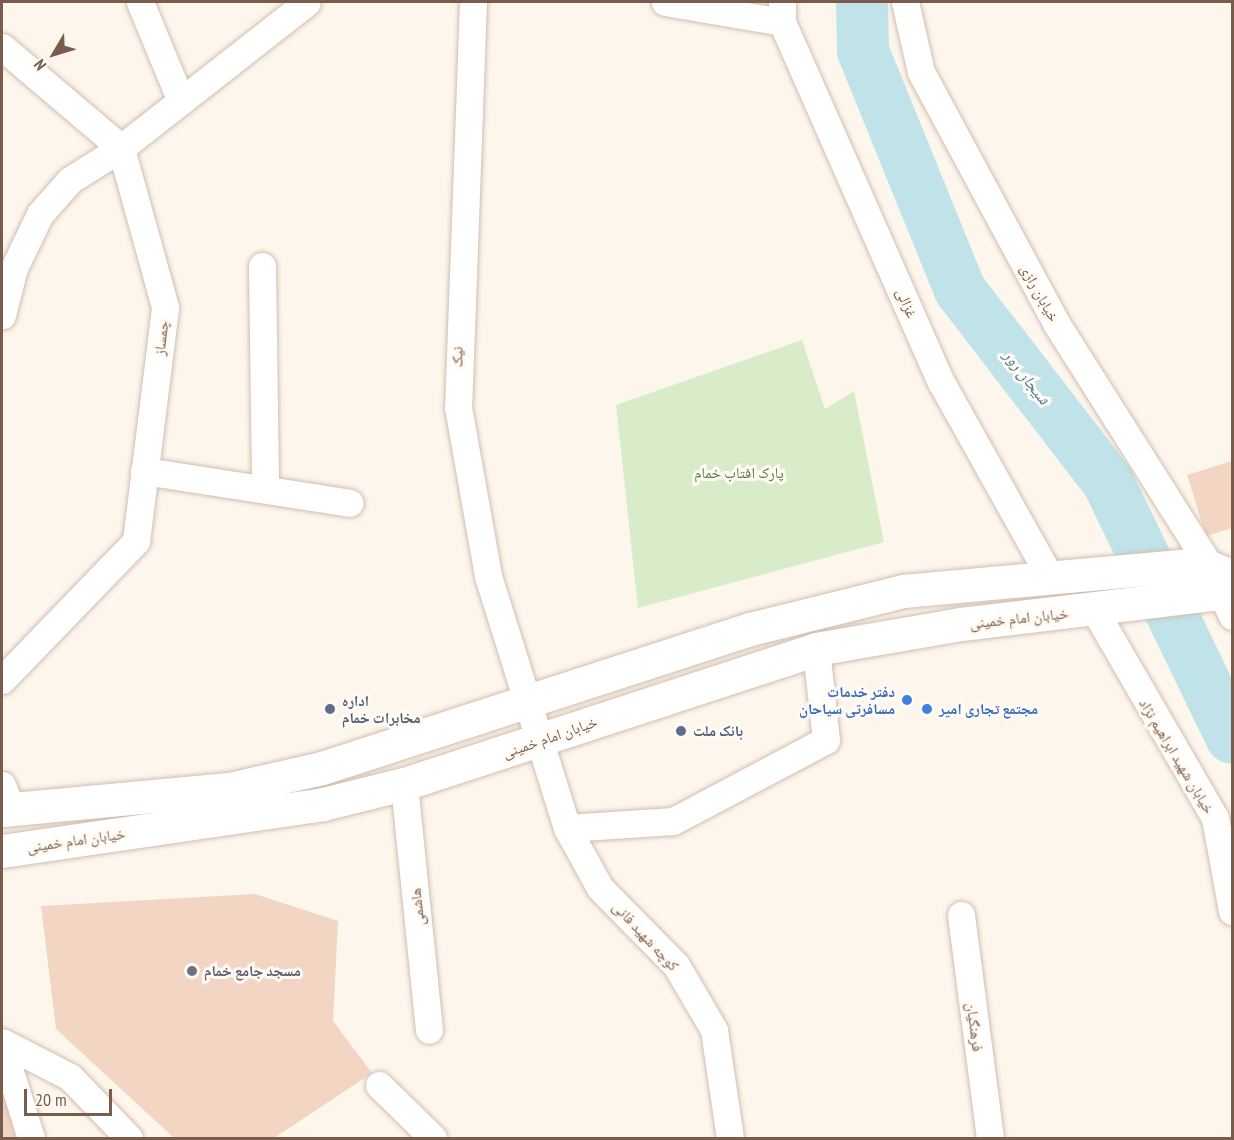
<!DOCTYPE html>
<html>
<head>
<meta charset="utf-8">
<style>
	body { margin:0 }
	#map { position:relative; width:1234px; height:1140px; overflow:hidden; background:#fdf6ec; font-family:"PT Sans Narrow","Noto Naskh Arabic",sans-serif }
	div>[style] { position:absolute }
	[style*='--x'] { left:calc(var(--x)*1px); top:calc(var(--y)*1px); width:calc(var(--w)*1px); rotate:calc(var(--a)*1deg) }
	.green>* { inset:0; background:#d8ecc9 }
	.river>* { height:52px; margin:-26px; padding:0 26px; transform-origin:26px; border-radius:26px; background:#bfe3e8 }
	.building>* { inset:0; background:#f3d5c3 }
	.roads { filter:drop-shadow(0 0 2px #d1beb0) drop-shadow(0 0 2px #d1beb0) }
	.minor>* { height:27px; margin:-13.5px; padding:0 13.5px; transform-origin:13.5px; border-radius:13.5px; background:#fff }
	.secondary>* { height:33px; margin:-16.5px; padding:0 16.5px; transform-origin:16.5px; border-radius:16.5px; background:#fff }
	.dots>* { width:16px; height:16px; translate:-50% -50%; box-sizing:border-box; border:3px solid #fffaf3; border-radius:50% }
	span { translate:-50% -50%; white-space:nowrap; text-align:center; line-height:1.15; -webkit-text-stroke:6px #fffaf3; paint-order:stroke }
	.street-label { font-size:15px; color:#7a5c4d }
	.park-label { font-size:15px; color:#537a41 }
	.shop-label { font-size:15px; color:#366cbe; font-weight:700 }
	.right { translate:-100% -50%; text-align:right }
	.left { translate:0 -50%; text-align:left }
	.service-label { font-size:15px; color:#4e5e75; font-weight:700 }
	.worship-label { font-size:15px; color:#5b616d; font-weight:700 }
	.water-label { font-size:16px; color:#437c86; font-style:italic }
	.frame { position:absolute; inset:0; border:3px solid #7a5c4d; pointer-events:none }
	.north { position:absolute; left:24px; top:24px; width:60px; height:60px; -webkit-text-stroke:4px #fffaf3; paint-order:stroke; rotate:232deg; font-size:16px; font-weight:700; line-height:24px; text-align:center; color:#7a5c4d }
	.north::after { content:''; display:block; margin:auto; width:21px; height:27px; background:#7a5c4d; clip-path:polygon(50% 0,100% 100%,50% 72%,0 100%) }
	.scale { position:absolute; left:24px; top:1089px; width:88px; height:27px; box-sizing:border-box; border:3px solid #7a5c4d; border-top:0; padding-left:8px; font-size:18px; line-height:21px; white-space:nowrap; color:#7a5c4d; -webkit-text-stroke:4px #fffaf3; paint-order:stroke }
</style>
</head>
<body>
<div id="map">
	<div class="green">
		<div style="clip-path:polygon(802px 340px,825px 409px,854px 391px,884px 542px,638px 608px,616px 405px)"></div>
	</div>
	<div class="river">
		<div style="--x:862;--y:2;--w:49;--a:88.8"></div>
		<div style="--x:863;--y:51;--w:258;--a:67.9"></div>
		<div style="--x:960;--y:290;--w:242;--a:52.4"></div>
		<div style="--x:1108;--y:482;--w:284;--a:64.2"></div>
	</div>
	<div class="building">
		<div style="clip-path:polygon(1232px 461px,1232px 528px,1206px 536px,1187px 475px)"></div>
		<div style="clip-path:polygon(255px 894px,338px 921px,333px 1021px,372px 1073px,274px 1138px,174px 1138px,56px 1029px,41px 906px)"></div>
		<div style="clip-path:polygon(2px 1088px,16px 1138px,2px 1138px)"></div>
	</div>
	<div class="roads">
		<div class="minor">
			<div style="--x:140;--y:2;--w:107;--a:67.5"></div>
			<div style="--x:473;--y:2;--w:405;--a:92.1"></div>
			<div style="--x:458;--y:407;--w:172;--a:79.9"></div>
			<div style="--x:488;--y:576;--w:264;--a:72.6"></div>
			<div style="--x:567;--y:828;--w:68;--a:61.2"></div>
			<div style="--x:600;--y:888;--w:108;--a:45.4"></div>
			<div style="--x:676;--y:965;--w:75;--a:59.7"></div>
			<div style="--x:714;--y:1030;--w:109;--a:81.6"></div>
			<div style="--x:665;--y:2;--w:119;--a:9.7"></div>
			<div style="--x:782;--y:2;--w:20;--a:90"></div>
			<div style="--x:782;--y:22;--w:394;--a:66.2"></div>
			<div style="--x:941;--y:382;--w:221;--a:60.8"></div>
			<div style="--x:905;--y:2;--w:72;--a:77.1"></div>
			<div style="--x:921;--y:72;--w:285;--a:61.7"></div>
			<div style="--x:1056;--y:323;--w:289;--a:57.7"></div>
			<div style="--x:2;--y:47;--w:156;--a:40.3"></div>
			<div style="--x:121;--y:148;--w:60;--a:147.9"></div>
			<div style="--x:70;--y:180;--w:45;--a:131.4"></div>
			<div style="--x:40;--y:214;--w:60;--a:115.7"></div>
			<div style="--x:14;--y:268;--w:49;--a:104.3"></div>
			<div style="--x:262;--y:266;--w:223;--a:89.2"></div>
			<div style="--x:144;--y:471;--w:208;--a:8.8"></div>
			<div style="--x:1219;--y:588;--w:31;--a:65"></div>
			<div style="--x:1095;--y:611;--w:239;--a:59.9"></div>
			<div style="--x:1215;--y:818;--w:95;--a:79.6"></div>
			<div style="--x:2;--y:680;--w:193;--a:-46"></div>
			<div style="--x:136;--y:541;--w:236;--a:-82.9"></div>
			<div style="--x:165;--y:307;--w:165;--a:-105.5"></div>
			<div style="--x:121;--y:148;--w:236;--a:-38.1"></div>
			<div style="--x:404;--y:784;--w:247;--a:84.2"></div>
			<div style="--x:2;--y:785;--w:26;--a:69"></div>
			<div style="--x:567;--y:828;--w:106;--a:-3.8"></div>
			<div style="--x:673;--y:821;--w:173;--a:-27.9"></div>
			<div style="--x:826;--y:740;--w:92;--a:-96.3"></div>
			<div style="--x:961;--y:915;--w:225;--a:82.6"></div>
			<div style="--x:2;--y:1042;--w:76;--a:27.2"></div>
			<div style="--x:70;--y:1077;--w:85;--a:46"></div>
			<div style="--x:2;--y:1046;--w:96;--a:72.5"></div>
			<div style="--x:379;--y:1085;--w:76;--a:44.5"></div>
		</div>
		<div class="secondary">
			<div style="--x:2;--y:810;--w:228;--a:-5.3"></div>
			<div style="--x:229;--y:789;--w:95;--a:-12.7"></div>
			<div style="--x:322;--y:768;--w:450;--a:-18"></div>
			<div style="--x:750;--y:629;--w:158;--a:-13.9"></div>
			<div style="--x:903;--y:591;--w:300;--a:-5.2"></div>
			<div style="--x:1202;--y:564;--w:32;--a:22"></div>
			<div style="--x:2;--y:851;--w:324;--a:-8.3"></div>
			<div style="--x:323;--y:804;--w:83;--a:-13.9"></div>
			<div style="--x:404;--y:784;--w:434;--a:-18.1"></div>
			<div style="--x:816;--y:649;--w:147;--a:-9.8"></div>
			<div style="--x:961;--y:624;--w:254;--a:-6.8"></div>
			<div style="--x:1213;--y:594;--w:26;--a:-43"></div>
		</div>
	</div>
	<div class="dots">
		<div style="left:907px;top:700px;background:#3f7fe0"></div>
		<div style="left:330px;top:709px;background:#5c6f8a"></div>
		<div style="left:927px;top:709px;background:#3f7fe0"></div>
		<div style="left:681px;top:731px;background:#5c6f8a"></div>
		<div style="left:192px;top:971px;background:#6b7280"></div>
	</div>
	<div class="street-label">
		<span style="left:1040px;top:293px;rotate:61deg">خیابان رازی</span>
		<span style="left:907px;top:303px;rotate:67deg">غزالی</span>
		<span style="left:161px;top:338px;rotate:-83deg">چمساز</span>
		<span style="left:457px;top:357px;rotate:-90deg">نیک</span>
		<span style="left:1019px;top:618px;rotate:-6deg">خیابان امام خمینی</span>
		<span style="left:550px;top:737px;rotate:-19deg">خیابان امام خمینی</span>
		<span style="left:1177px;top:756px;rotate:59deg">خیابان شهید ابراهیم نژاد</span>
		<span style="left:76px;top:840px;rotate:-8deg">خیابان امام خمینی</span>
		<span style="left:417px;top:907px;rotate:-96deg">هاشمی</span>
		<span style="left:646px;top:936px;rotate:47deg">کوچه شهید فانی</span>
		<span style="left:975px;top:1027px;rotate:83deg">فرهنگیان</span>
	</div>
	<div class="park-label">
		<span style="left:739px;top:473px">پارک افتاب خمام</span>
	</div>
	<div class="shop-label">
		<span class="right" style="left:895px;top:700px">دفتر خدمات<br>مسافرتی سیاحان</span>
		<span class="left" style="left:939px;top:709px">مجتمع تجاری امیر</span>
	</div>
	<div class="service-label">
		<span class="left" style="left:342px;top:709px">اداره<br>مخابرات خمام</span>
		<span class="left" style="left:693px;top:731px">بانک ملت</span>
	</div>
	<div class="worship-label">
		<span class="left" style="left:204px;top:971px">مسجد جامع خمام</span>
	</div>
	<div class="water-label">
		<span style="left:1027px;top:377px;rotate:52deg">شیجان رور</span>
	</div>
	<div class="frame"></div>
	<div class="north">N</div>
	<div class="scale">20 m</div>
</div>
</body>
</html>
